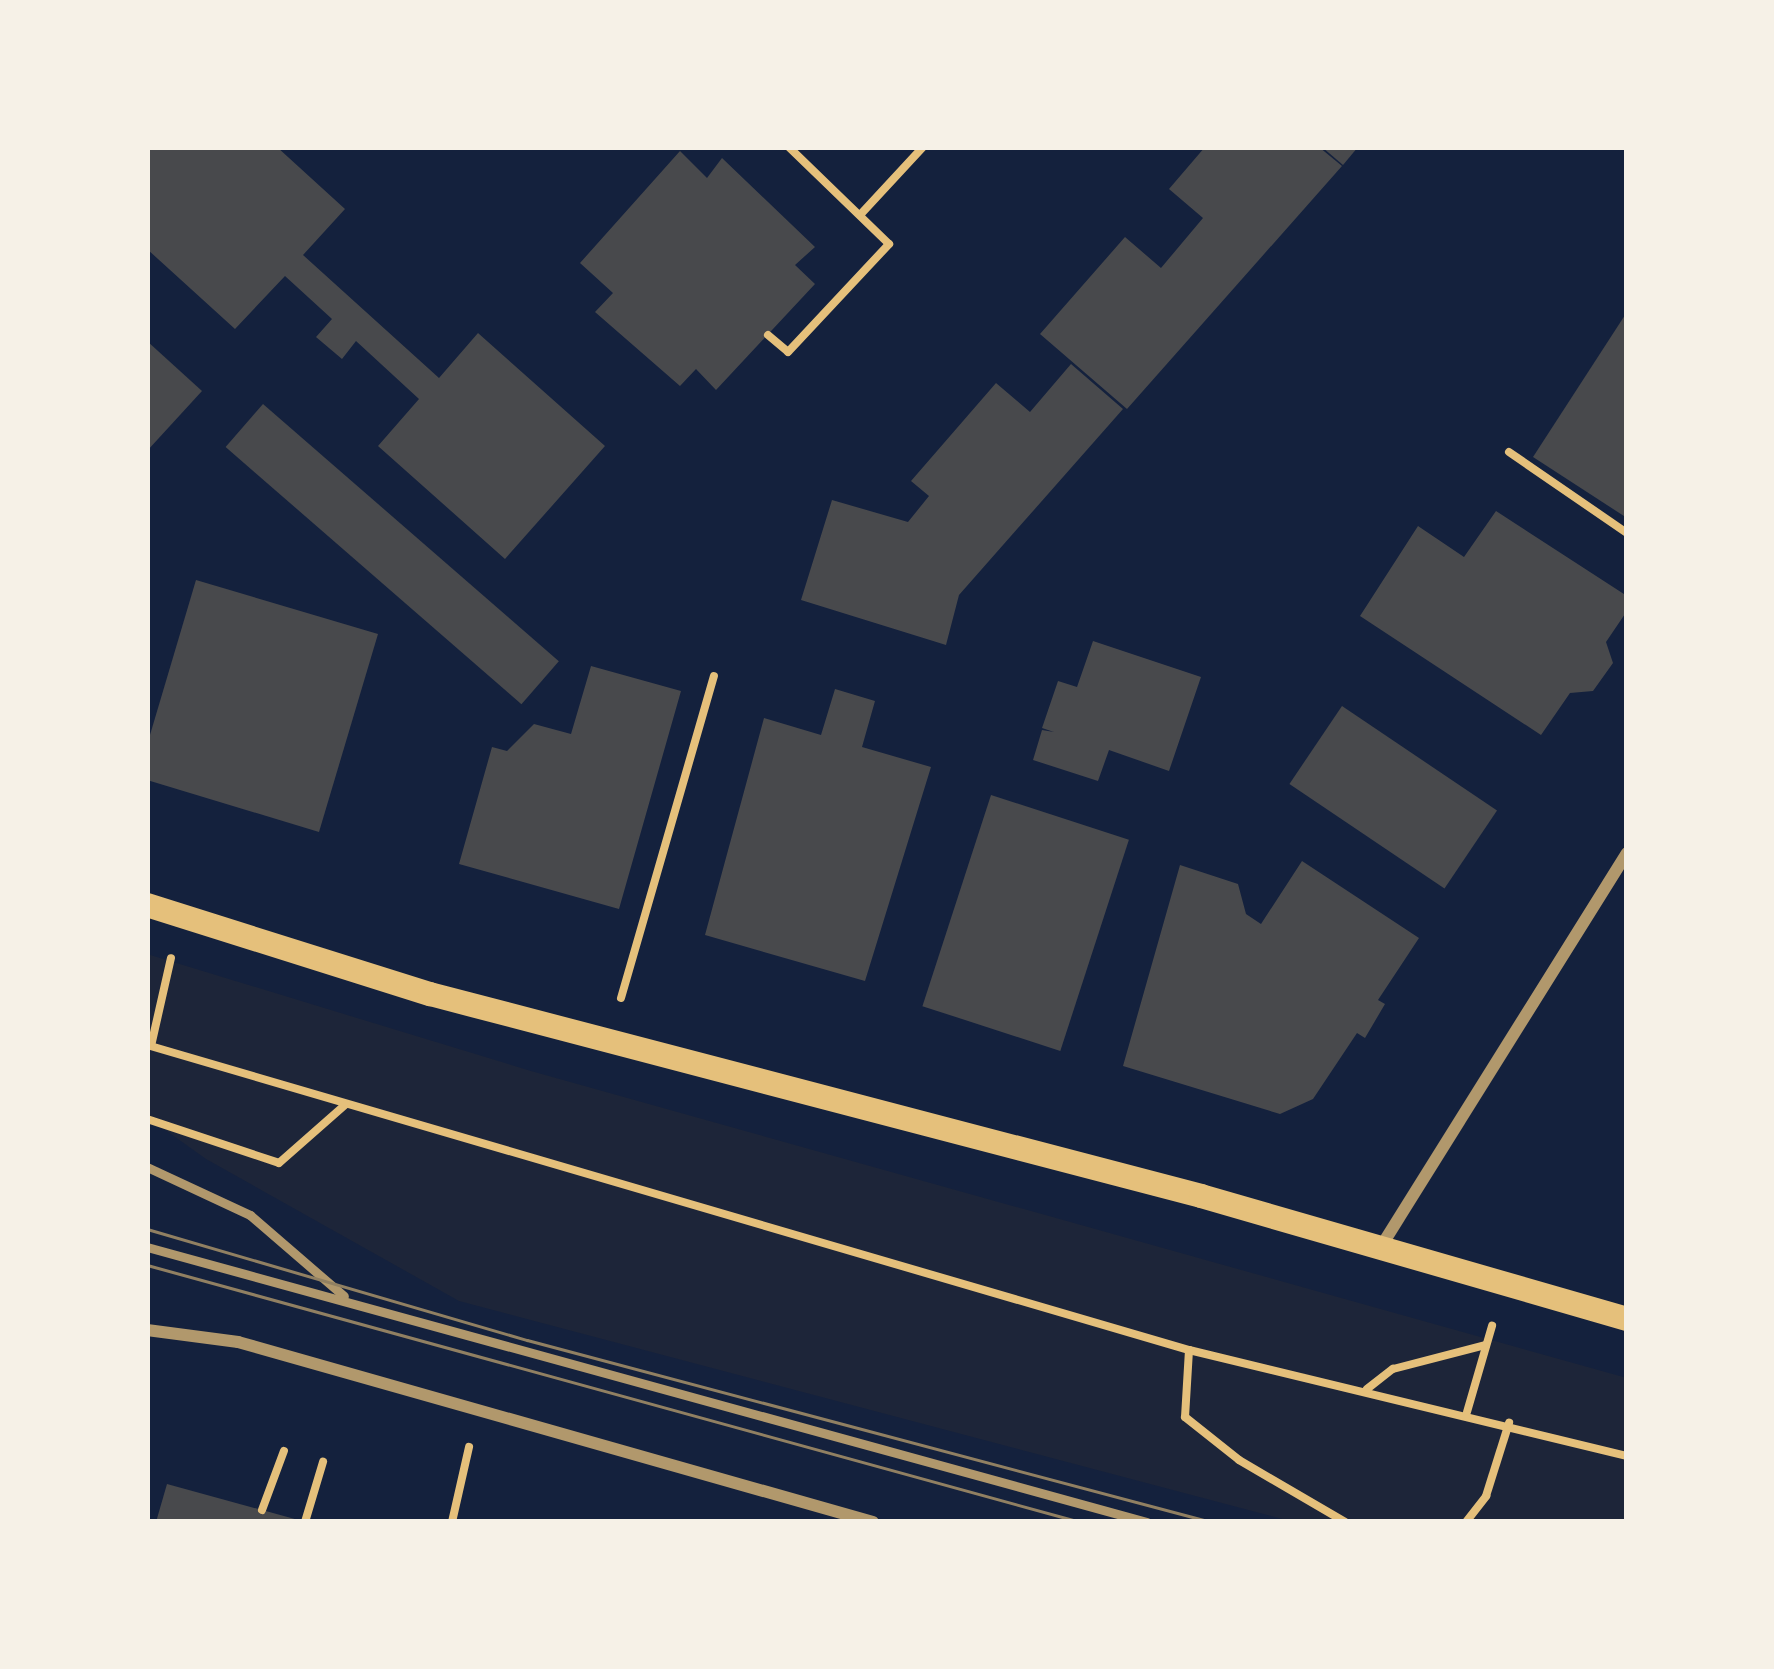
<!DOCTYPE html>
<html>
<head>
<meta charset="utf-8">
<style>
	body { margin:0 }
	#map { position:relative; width:1774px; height:1669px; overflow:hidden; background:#14213d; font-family:"Golos Text",sans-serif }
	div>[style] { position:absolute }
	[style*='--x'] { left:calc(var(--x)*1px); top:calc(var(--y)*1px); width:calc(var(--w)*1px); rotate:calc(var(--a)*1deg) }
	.green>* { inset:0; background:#1d2539 }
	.building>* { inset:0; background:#48494c; transform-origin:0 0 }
	.path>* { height:8px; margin:-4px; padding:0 4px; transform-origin:4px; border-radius:4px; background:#e5c07b }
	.service>* { height:9px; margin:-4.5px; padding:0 4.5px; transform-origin:4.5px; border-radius:4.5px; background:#b1986c }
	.minor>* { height:12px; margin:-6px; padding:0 6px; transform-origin:6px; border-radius:6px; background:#b1986c }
	.secondary>* { height:24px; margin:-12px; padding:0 12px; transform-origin:12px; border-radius:12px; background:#e5c07b }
	.tram>* { height:3px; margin:-1.5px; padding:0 1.5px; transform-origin:1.5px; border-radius:1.5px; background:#918062 }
	span { translate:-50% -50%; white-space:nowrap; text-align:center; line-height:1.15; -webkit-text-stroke:12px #f6f1e7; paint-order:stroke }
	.frame { position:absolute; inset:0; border:150px solid #f6f1e7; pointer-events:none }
</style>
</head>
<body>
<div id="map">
	<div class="green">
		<div style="clip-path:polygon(147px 954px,531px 1071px,1627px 1378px,1627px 1522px,1294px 1522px,459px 1301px,206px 1159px,147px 1117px)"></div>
	</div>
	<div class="building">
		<div style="clip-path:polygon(147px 147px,277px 147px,345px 209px,303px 255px,439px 378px,478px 333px,605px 446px,505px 559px,378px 446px,419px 399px,356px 341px,342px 359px,316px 337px,332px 319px,285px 276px,235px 329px,147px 249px)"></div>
		<div style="clip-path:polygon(1205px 147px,1319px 147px,1342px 166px,1127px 409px,1040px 334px,1125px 237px,1161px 268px,1203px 218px,1169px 189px)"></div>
		<div style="clip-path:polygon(1322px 147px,1358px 147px,1343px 165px)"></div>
		<div style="clip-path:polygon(680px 151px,707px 178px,722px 158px,815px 247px,795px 265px,815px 284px,716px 390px,696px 369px,680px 386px,595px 312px,613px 293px,580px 263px)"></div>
		<div style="clip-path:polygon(1627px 312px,1627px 518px,1533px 457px)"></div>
		<div style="clip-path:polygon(147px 341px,202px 391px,147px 451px)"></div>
		<div style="clip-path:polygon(1071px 364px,1123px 409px,959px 595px,946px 645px,801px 600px,832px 500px,908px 522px,929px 496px,911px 481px,996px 383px,1030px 412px)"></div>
		<div style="left:263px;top:404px;width:392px;height:57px;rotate:41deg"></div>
		<div style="clip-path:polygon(1496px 511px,1627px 596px,1627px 611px,1606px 642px,1613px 663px,1593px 691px,1570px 693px,1541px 735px,1360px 616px,1418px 526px,1464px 557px)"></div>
		<div style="clip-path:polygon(196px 580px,378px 634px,319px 832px,147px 780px,147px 745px)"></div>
		<div style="clip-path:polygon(1093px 641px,1201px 677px,1169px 771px,1109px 750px,1098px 781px,1033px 760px,1042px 730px,1054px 732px,1042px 728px,1058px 681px,1077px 687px)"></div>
		<div style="clip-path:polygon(591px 666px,681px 691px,619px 909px,459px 864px,492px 747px,507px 751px,534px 724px,571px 734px)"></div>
		<div style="clip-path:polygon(835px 689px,875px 701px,862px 747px,931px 767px,865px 981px,705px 935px,764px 718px,821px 735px)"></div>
		<div style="left:1342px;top:706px;width:187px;height:94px;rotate:34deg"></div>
		<div style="left:991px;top:795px;width:145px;height:222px;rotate:18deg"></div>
		<div style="clip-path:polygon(1302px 861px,1419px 938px,1378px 1000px,1385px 1004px,1365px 1038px,1357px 1033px,1313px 1099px,1280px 1114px,1123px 1066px,1180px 865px,1238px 884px,1246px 914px,1261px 924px)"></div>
		<div style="clip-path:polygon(167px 1484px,302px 1521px,302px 1522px,156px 1522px)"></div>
	</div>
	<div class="path">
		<div style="--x:860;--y:215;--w:93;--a:-47.2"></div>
		<div style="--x:768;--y:335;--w:26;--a:40"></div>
		<div style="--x:788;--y:352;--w:148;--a:-46.9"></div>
		<div style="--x:889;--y:244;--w:139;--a:-135.9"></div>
		<div style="--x:1509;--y:452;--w:143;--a:34.5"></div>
		<div style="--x:621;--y:998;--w:335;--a:-73.9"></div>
		<div style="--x:147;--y:1045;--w:1086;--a:16.32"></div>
		<div style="--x:1189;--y:1350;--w:451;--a:13.6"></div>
		<div style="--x:151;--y:1046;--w:90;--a:-77.2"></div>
		<div style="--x:147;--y:1119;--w:139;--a:18.4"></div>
		<div style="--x:279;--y:1163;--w:89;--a:-41.4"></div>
		<div style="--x:1189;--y:1350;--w:67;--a:93.4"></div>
		<div style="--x:1185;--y:1417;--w:69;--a:38.5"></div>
		<div style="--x:1239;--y:1460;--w:123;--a:30.3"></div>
		<div style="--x:1367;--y:1389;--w:33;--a:-38"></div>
		<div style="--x:1393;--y:1369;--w:96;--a:-14.5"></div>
		<div style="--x:1467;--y:1412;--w:90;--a:-73.8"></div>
		<div style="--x:262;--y:1510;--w:63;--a:-69.6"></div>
		<div style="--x:305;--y:1522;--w:63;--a:-73.3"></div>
		<div style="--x:452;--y:1522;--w:77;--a:-77.2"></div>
		<div style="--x:1466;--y:1522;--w:33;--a:-52"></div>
		<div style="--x:1486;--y:1496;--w:77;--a:-72.5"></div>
	</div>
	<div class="service">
		<div style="--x:147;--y:1167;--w:114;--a:25"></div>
		<div style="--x:250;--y:1215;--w:124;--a:40.8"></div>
		<div style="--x:147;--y:1247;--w:1037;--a:15.38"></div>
	</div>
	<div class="minor">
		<div style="--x:1382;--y:1245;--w:462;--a:-58"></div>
		<div style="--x:147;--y:1330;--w:92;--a:7.5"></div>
		<div style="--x:238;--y:1342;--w:660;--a:15.83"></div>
	</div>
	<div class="secondary">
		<div style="--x:147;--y:905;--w:297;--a:17.5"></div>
		<div style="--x:430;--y:994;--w:797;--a:14.68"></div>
		<div style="--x:1201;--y:1196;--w:443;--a:16.1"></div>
	</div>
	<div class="tram">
		<div style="--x:147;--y:1229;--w:396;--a:16.3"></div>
		<div style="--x:527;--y:1340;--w:708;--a:14.9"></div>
		<div style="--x:147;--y:1265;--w:968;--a:15.4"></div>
	</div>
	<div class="frame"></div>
</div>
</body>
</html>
